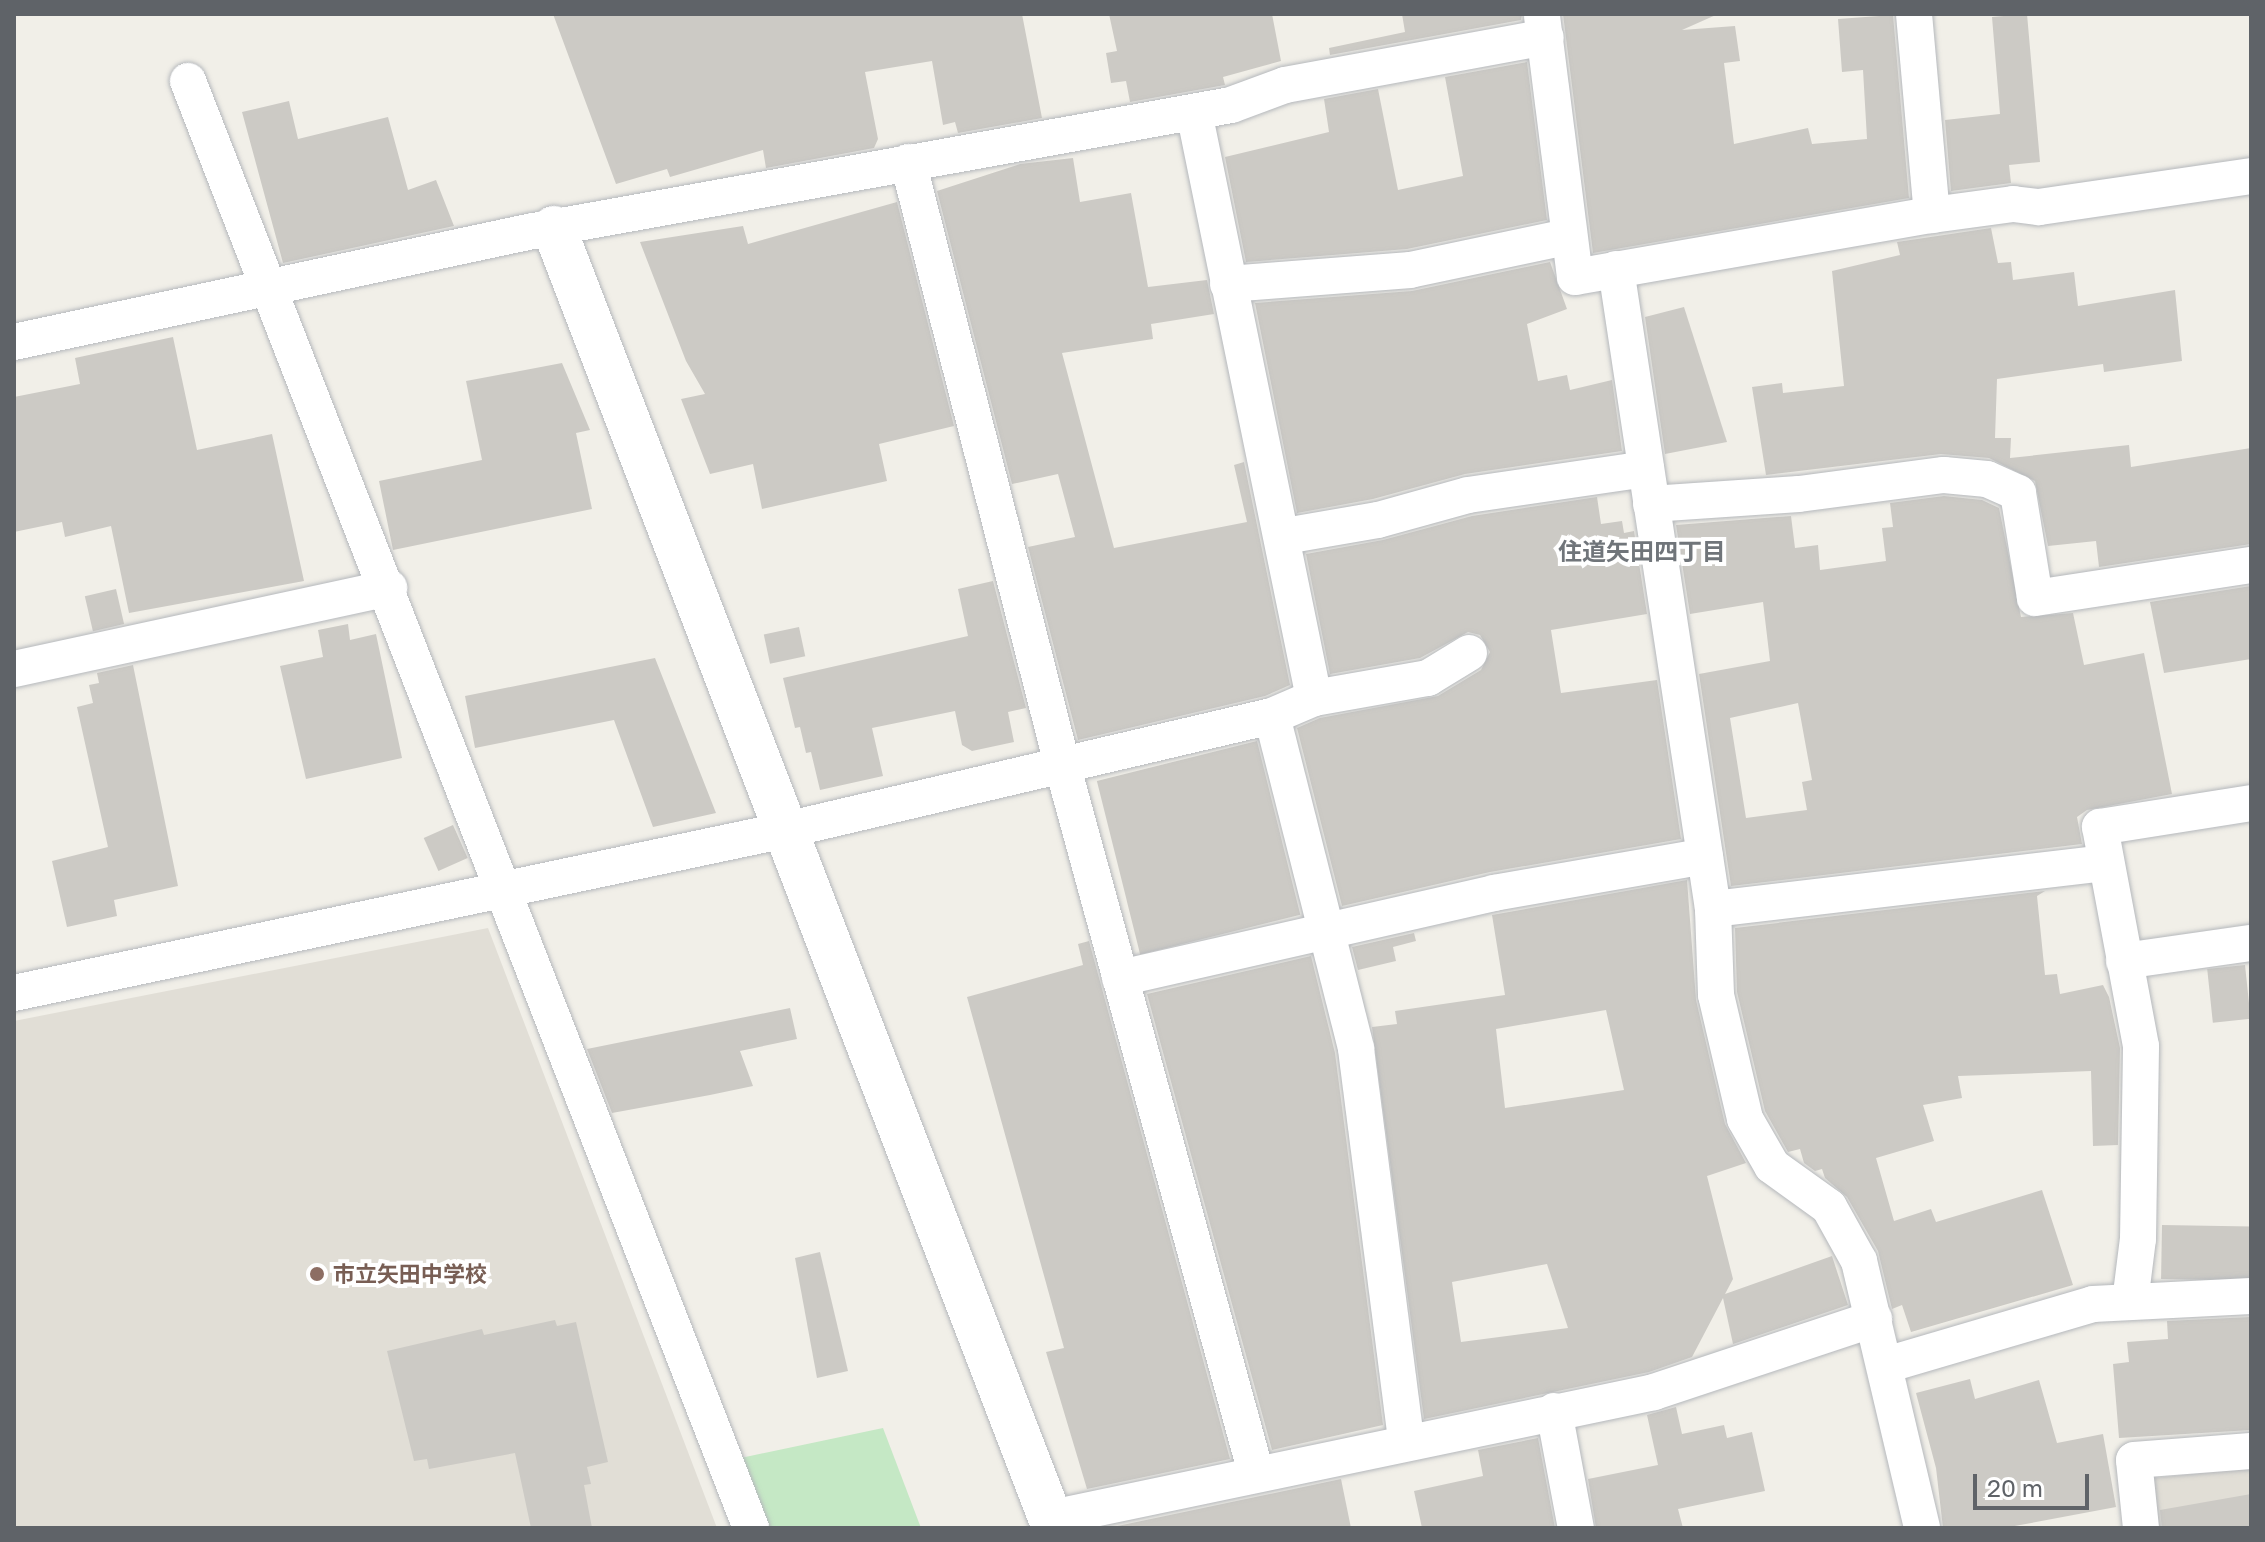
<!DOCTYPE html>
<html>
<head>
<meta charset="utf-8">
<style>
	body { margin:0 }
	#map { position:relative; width:2265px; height:1542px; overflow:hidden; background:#f1efe8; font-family:"Golos Text","Noto Sans JP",sans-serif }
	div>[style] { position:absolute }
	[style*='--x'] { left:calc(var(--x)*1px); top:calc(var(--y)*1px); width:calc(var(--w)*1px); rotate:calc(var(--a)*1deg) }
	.education>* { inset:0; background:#e1ded6 }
	.green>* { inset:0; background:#c5e8c5 }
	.building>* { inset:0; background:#cccac5; transform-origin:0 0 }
	.roads { filter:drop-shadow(0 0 2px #b5b8bc) drop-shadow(0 0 2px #b5b8bc) }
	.minor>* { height:36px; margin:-18px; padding:0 18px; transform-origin:18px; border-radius:18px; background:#fff }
	.tertiary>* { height:44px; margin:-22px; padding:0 22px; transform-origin:22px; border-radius:22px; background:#fff }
	.dots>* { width:22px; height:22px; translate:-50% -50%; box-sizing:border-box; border:4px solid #fff; border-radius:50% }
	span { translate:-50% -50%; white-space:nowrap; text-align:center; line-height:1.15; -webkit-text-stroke:8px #fff; paint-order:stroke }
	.education-label { font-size:22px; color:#785e54; font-weight:700 }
	.left { translate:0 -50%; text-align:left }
	.neighbourhood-label { font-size:24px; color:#70757a; font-weight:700 }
	.frame { position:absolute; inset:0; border:16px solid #5f6368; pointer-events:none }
	.scale { position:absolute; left:1973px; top:1474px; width:116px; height:36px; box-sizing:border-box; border:4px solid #5f6368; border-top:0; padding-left:10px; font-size:24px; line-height:28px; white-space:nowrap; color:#5f6368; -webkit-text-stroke:6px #fff; paint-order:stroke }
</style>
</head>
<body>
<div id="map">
	<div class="education">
		<div style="clip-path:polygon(488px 928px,717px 1528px,14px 1528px,14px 1021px)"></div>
		<div style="clip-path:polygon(2251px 1468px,2251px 1528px,2154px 1528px,2154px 1478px)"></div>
	</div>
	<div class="green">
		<div style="clip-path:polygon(883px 1428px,921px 1528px,763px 1528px,736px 1459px)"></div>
	</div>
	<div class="building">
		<div style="clip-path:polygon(553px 14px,1022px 14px,1042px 118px,958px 133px,955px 122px,943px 125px,932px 61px,865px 72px,878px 139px,874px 148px,766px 168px,763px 150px,670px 177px,667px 169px,616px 184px)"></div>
		<div style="clip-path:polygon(1109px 14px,1272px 14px,1281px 61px,1223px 77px,1225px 85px,1130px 102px,1126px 81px,1111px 83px,1106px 53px,1117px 51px)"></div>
		<div style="clip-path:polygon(1402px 14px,1522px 14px,1521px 20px,1330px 55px,1329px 48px,1405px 32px)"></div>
		<div style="clip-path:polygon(1563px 14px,1718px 14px,1682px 30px,1735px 26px,1740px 61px,1724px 63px,1734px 144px,1808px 128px,1812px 144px,1867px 139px,1863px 70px,1842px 72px,1838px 19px,1893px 15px,1909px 198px,1593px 253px)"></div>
		<div style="clip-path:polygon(2027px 14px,2040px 162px,2009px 165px,2011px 183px,1951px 191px,1945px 120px,2000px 114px,1992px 17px)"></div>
		<div style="clip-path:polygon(1527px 62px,1547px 220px,1407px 249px,1246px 262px,1225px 157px,1329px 132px,1324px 99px,1378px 89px,1398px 190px,1463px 176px,1445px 77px)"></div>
		<div style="clip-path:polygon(289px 101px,298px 139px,388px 117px,408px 190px,436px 180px,454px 226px,283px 263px,242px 112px)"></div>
		<div style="clip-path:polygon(1073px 158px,1080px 202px,1131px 193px,1148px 287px,1207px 280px,1214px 314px,1151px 324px,1153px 339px,1062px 353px,1114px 548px,1247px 522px,1234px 465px,1244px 462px,1290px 685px,1265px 696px,1078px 740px,1028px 547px,1075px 537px,1058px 474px,1012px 484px,937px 191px,1020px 164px)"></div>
		<div style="clip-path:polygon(897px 202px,954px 426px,879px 444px,887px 481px,762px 509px,753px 464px,710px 474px,681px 399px,705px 394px,686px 361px,640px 242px,743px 226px,748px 244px)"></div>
		<div style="clip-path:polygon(1991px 228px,1998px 263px,2011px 262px,2013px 280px,2074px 272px,2078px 306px,2175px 290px,2182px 361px,2104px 372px,2103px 364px,1997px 379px,1995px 438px,2011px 438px,2010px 458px,2129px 445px,2131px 467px,2251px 448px,2251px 544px,2099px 567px,2096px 541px,2048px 546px,2035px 481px,1989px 458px,1941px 454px,1766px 475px,1752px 387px,1782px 383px,1783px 393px,1844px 386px,1832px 271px,1900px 255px,1897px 242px)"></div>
		<div style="clip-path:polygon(1550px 262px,1567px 309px,1527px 324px,1538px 381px,1567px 375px,1570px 390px,1612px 380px,1622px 451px,1465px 474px,1373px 499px,1297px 513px,1255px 303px,1412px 291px)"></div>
		<div style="clip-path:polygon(1684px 307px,1727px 442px,1665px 454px,1645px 317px)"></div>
		<div style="clip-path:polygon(173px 337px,197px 450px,272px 434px,304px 581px,129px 613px,111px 526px,65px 537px,62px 522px,14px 532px,14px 397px,80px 384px,75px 358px)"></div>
		<div style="clip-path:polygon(562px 363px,590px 430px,576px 433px,592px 509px,393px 550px,379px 481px,482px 460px,466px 381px)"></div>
		<div style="clip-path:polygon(evenodd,1944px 496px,1982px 500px,1999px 508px,2021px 617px,2073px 613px,2084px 665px,2144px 653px,2172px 794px,2087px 810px,2077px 817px,2082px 844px,1731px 886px,1699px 674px,1770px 661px,1763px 602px,1690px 614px,1676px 525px,1791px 516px,1795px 548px,1818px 545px,1820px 570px,1886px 561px,1882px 528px,1893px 527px,1890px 503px,1944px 496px,1798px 703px,1812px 780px,1802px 782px,1807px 810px,1746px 818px,1730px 718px,1798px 703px)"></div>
		<div style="clip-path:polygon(1597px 497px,1601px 524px,1622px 521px,1624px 533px,1634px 531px,1647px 614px,1551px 630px,1561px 693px,1657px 680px,1681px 839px,1490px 872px,1342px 906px,1297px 728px,1320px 718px,1438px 696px,1481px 670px,1490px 652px,1480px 635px,1468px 632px,1420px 658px,1330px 674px,1306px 554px,1383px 540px,1472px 516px)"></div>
		<div style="clip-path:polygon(993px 581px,1026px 708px,1008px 712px,1014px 742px,972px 751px,962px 745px,955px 711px,872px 728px,883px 776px,820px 790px,811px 752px,806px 753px,800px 727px,795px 728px,783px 678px,968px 636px,958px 589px)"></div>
		<div style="clip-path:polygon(2251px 586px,2251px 659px,2164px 673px,2150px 602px)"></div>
		<div style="left:116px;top:589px;width:36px;height:32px;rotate:77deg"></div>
		<div style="clip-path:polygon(348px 624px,350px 640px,376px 634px,402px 758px,306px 779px,280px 666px,323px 657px,318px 630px)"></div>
		<div style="left:799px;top:627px;width:30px;height:36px;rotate:78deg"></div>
		<div style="clip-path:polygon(655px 658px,716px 813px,653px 827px,614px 720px,475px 748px,465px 696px)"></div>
		<div style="clip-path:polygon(133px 665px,178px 886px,114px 900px,117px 916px,67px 927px,52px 861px,108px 847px,77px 707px,93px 703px,89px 685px,99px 683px,97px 673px)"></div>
		<div style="left:1257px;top:741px;width:179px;height:165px;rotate:76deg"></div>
		<div style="left:453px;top:825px;width:36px;height:32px;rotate:66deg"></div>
		<div style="clip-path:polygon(evenodd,1687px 880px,1696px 1000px,1725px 1124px,1746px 1163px,1707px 1176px,1733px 1279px,1725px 1294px,1832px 1256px,1848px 1305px,1733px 1344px,1723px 1298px,1692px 1357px,1649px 1372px,1424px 1419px,1372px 1027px,1397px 1024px,1395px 1011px,1505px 995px,1492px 915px,1687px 880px,1606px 1010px,1624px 1090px,1505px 1108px,1496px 1029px,1606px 1010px,1687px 880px,1547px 1264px,1568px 1328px,1461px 1342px,1452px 1282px,1547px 1264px)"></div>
		<div style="clip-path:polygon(2045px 891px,2037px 896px,2045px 975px,2057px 974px,2060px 994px,2103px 985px,2109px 997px,2120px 1048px,2118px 1145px,2093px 1146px,2091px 1071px,1958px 1076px,1962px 1098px,1923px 1105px,1934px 1141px,1876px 1158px,1894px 1221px,1931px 1209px,1936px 1222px,2042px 1190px,2073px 1285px,1911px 1332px,1902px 1305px,1892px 1309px,1878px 1251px,1847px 1197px,1825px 1178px,1822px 1169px,1815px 1171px,1804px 1163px,1800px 1149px,1788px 1152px,1765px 1111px,1737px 992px,1735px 928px)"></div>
		<div style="clip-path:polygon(1414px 933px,1416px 941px,1393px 947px,1396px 961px,1358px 970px,1352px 947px)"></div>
		<div style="clip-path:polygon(1089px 941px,1230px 1459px,1087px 1489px,1046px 1352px,1064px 1348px,967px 997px,1083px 965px,1078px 944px)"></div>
		<div style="clip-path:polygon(1311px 956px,1335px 1053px,1383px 1425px,1272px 1450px,1147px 994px)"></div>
		<div style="left:2245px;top:965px;width:54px;height:38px;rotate:84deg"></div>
		<div style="clip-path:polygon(790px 1008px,797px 1039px,740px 1051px,753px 1086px,710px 1095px,612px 1113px,587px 1049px)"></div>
		<div style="left:2162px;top:1225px;width:89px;height:54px;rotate:1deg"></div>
		<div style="clip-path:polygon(820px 1252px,848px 1371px,817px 1378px,795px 1258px)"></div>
		<div style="clip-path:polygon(2251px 1317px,2251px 1430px,2119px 1438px,2113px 1364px,2129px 1362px,2127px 1342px,2168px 1339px,2167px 1321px)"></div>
		<div style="clip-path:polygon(555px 1320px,557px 1326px,576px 1322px,608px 1462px,587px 1467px,591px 1484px,584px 1485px,592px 1528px,531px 1528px,515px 1453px,429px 1469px,427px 1459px,414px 1461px,387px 1351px,482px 1329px,484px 1335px)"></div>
		<div style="clip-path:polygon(1970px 1379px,1975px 1399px,2039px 1380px,2057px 1443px,2103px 1434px,2116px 1507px,2004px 1528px,1943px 1528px,1936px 1468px,1916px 1393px)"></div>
		<div style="clip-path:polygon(1676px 1407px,1682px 1434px,1724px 1425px,1727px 1438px,1752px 1432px,1765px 1491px,1678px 1509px,1683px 1528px,1596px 1528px,1588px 1479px,1658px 1465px,1647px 1415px)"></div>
		<div style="clip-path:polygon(1538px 1438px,1555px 1528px,1422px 1528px,1414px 1491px,1483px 1476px,1478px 1450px)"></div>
		<div style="clip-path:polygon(1341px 1479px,1351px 1528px,1108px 1528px)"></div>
		<div style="clip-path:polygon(2251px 1494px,2251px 1528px,2162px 1528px,2160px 1510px)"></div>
	</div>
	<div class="roads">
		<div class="minor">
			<div style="--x:1914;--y:14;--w:202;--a:84.9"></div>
			<div style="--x:1542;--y:16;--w:263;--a:82.8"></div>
			<div style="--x:1575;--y:277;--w:362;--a:-9.9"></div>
			<div style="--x:1932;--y:215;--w:82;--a:-7.7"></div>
			<div style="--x:2013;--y:204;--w:26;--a:7"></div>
			<div style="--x:2039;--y:207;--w:214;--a:-8.3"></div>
			<div style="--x:188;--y:81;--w:1553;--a:68.74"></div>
			<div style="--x:908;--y:162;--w:621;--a:75.65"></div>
			<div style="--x:1062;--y:764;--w:735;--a:74.7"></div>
			<div style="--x:1616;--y:269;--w:647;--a:81.38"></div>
			<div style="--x:1713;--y:909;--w:86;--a:88"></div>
			<div style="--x:1716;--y:995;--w:127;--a:76.8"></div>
			<div style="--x:1745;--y:1119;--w:54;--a:60.1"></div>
			<div style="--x:1772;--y:1166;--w:70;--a:35.7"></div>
			<div style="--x:1829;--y:1207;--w:62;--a:60.9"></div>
			<div style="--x:1859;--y:1261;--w:274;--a:76.7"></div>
			<div style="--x:1228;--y:284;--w:183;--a:-4.4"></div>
			<div style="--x:1410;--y:270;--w:160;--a:-11.9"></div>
			<div style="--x:14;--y:342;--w:526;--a:-12.08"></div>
			<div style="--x:528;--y:232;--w:714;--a:-10.24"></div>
			<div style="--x:1231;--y:105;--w:58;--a:-20.3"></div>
			<div style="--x:1285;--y:85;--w:265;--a:-10.4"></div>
			<div style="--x:1651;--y:504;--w:148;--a:-3.9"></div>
			<div style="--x:1799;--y:494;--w:146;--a:-7.5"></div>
			<div style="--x:1944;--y:475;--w:43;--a:5.3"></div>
			<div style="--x:1987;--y:479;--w:34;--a:24"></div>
			<div style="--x:2018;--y:493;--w:106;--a:80.8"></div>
			<div style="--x:2035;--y:598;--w:219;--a:-8.7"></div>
			<div style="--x:1285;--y:536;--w:94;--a:-9.8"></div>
			<div style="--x:1378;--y:520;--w:93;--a:-15.5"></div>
			<div style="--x:1468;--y:495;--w:180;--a:-8.3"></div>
			<div style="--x:14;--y:669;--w:384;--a:-12.2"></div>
			<div style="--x:1314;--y:698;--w:116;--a:-10"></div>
			<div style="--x:1428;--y:678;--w:48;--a:-31.4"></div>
			<div style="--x:1272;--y:716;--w:343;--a:75.8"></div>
			<div style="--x:1356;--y:1049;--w:395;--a:82.7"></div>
			<div style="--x:1713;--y:909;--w:393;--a:-6.7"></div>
			<div style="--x:2124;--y:961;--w:128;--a:-8.1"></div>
			<div style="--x:1120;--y:978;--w:384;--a:-12.8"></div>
			<div style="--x:1494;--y:893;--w:214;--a:-9.9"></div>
			<div style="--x:14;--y:993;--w:793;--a:-11.93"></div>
			<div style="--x:790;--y:829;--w:495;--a:-13.2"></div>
			<div style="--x:1272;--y:716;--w:46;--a:-23.2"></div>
			<div style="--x:1314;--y:698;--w:598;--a:-101.57"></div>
			<div style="--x:2130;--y:1302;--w:64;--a:-82.8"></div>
			<div style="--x:2138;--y:1239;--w:193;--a:-89.1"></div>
			<div style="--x:2141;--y:1046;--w:223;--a:-100.6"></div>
			<div style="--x:2100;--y:827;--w:153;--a:-9"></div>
			<div style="--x:1886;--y:1365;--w:216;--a:-16.4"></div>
			<div style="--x:2093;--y:1304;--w:158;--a:-2.9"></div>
			<div style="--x:1554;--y:1411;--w:119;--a:79.4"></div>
			<div style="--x:1051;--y:1518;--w:616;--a:-11.8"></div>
			<div style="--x:1654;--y:1392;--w:232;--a:-18.4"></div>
			<div style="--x:2141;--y:1528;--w:68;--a:-95.9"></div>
			<div style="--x:2134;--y:1460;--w:117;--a:-4.4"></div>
		</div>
		<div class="tertiary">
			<div style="--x:554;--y:228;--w:1393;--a:68.96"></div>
		</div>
	</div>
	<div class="dots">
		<div style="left:317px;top:1274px;background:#8d6e63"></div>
	</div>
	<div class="education-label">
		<span class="left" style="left:333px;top:1274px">市立矢田中学校</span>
	</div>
	<div class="neighbourhood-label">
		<span style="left:1642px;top:551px">住道矢田四丁目</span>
	</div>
	<div class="frame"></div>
	<div class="scale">20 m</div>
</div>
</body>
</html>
